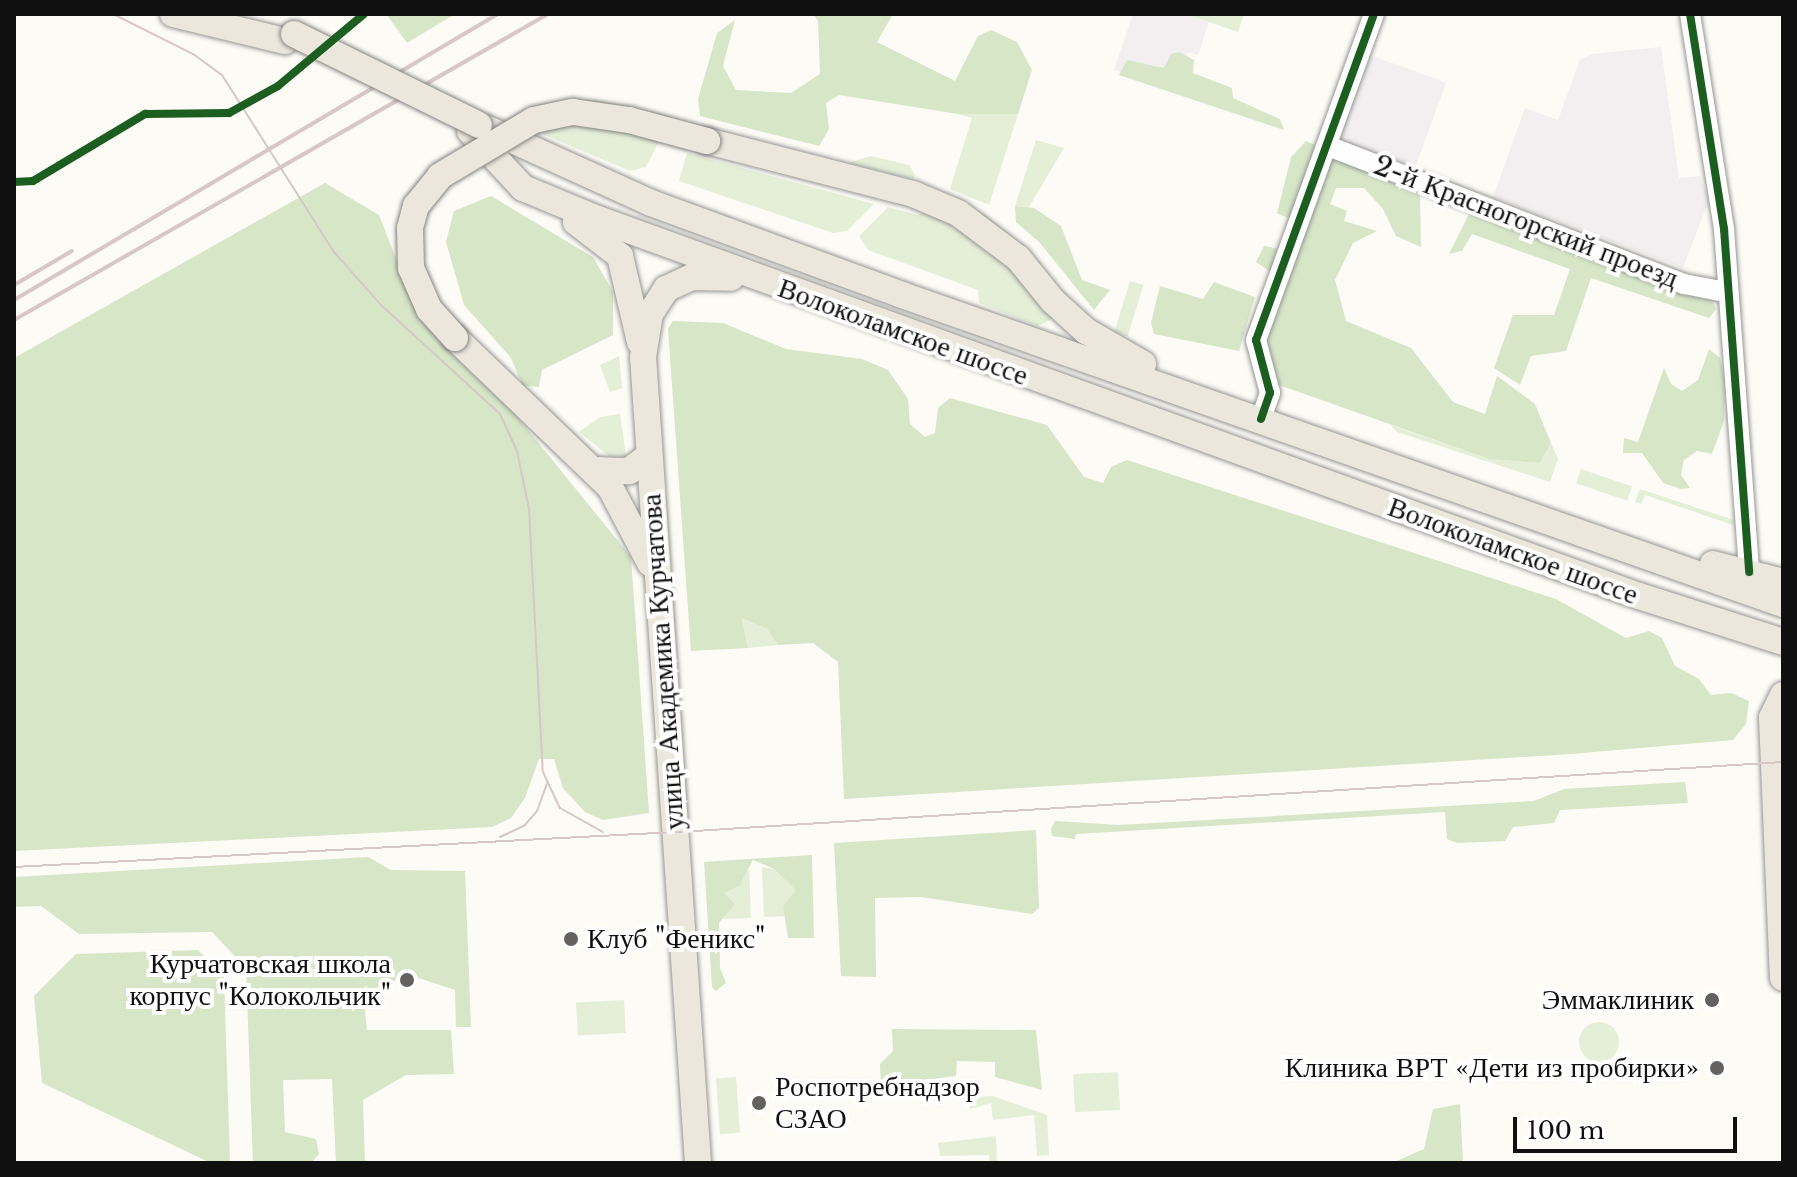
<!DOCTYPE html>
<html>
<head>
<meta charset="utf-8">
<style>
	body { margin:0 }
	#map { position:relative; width:1797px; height:1177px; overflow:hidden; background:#fcfbf6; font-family:"Libre Baskerville",serif }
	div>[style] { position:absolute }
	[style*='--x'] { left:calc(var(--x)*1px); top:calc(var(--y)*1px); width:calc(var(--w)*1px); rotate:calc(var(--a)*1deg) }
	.industrial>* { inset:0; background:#f3eff1; transform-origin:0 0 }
	.green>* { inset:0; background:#e5efd8; transform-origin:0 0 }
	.round { border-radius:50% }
	.forest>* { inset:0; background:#d7e6c7 }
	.roads { filter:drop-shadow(0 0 2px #969694) drop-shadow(0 0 2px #969694) }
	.minor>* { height:20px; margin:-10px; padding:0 10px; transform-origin:10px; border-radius:10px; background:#fffefe }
	.major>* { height:26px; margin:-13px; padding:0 13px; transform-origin:13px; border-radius:13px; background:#ebe7dc }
	.tram>* { height:2px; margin:-1px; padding:0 1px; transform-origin:1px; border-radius:1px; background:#d7c8c7 }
	.rail>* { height:4px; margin:-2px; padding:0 2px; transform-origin:2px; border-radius:2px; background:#d7c8c7 }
	.bridges { filter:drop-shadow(0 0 2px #848381) drop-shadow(0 0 2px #848381) }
	.major-bridge>* { height:26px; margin:-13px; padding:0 13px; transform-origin:13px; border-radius:13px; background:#ebe7dc }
	.cycleway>* { height:8px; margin:-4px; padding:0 4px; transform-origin:4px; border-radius:4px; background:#1b5e20 }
	.dots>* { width:22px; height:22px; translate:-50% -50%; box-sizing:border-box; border:4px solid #fff; border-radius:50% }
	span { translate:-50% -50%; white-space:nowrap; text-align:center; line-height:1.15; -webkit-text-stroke:8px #fff; paint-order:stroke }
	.street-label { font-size:28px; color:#101010 }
	.poi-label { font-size:28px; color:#101010 }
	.left { translate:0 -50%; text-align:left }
	.right { translate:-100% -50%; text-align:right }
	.frame { position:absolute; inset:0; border:16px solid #101010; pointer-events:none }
	.scale { position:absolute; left:1513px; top:1117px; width:224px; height:36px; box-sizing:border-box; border:4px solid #101010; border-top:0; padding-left:10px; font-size:24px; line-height:28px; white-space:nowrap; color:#101010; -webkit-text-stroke:6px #fff; paint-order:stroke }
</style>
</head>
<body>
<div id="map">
	<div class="industrial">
		<div style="clip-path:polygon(1133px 14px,1185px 14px,1209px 22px,1198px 55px,1188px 52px,1176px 89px,1114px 70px)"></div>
		<div style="clip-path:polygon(1661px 47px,1679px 178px,1700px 176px,1711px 207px,1706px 208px,1683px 268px,1493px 197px,1525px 108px,1558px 120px,1580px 60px,1592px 54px)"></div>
		<div style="left:1370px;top:55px;width:81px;height:90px;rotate:20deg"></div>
	</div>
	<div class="green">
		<div style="clip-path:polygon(1185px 14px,1244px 14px,1238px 32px)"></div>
		<div style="clip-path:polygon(595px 99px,672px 116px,646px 167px,630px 171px,507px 119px,540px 104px)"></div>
		<div style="clip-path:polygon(958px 114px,1018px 114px,989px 205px,950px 189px,972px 118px)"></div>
		<div style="clip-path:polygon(1036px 140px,1064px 148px,1029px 207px,1015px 206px)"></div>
		<div style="clip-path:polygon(687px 153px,874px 204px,847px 231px,833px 233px,679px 181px)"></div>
		<div style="clip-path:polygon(871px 156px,909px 165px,915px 175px,913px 179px,848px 163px)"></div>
		<div style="clip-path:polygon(943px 196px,984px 213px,1024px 246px,1055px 292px,1059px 316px,1037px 326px,979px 303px,978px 290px,868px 250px,859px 236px,888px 207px,917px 215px,935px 210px)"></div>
		<div style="left:1130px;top:281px;width:14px;height:54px;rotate:17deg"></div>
		<div style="clip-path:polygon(619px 356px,622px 388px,610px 392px,600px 365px)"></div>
		<div style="clip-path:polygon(620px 414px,626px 456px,613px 459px,579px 432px,600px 417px)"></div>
		<div style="clip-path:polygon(1391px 425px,1489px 459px,1540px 463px,1551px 443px,1558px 459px,1550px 482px,1397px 432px)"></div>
		<div style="left:1581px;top:469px;width:54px;height:15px;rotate:19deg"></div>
		<div style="clip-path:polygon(1640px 489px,1734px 520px,1733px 525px,1645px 495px,1641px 504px,1635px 502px)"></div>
		<div style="clip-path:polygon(742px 618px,767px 629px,778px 645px,748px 648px)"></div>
		<div style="clip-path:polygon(762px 867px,774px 869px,797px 890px,783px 906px,787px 916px,764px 917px)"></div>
		<div style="clip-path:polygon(749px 869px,751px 918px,724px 919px,731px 900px,723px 894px)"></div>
		<div style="left:624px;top:1000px;width:33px;height:48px;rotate:87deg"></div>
		<div class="round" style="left:1579px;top:1022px;width:40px;height:40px"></div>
		<div style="left:1118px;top:1072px;width:38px;height:45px;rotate:87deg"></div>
		<div style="left:736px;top:1077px;width:56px;height:20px;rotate:86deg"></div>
		<div style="clip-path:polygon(993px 1096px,1047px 1115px,1049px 1155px,1037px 1156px,1034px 1115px,993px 1120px,991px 1103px,970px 1109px,970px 1097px)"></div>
		<div style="clip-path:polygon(996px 1136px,997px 1163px,990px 1163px,989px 1155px,940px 1156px,938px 1143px)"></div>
	</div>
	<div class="forest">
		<div style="clip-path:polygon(386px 14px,455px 14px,407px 43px)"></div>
		<div style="clip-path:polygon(813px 14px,893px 14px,877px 42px,955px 81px,978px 36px,991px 30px,1017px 42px,1032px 70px,1018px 114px,958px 114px,839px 95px,826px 103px,829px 129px,819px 146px,700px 116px,698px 99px,717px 33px,735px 20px,723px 66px,736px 90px,791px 93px,820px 74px,818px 21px)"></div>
		<div style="clip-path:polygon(1179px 52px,1194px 60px,1193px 73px,1232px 88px,1233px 98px,1280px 119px,1284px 130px,1119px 75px,1127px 60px,1164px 68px,1171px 54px)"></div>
		<div style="clip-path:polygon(1306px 141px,1420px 193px,1421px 247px,1396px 236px,1383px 209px,1364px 188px,1336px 188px,1330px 204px,1347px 211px,1344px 221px,1377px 231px,1353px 243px,1335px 280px,1346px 321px,1411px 348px,1453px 402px,1485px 414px,1497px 376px,1535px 404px,1551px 443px,1540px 463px,1489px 459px,1279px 385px,1265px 334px,1284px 281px,1256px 262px,1264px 246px,1279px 249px,1288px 218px,1277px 213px,1291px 157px)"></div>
		<div style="clip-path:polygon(325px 183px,379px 215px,420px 320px,498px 393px,631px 557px,649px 813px,603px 820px,585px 812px,563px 788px,554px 759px,539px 759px,525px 798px,511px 818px,492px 827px,14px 851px,14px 358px)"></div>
		<div style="clip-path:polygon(491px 196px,593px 257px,613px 292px,613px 335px,542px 370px,539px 387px,523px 386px,511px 358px,464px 305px,446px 242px,454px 211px)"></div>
		<div style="clip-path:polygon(1015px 206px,1034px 208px,1061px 226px,1082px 280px,1110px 290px,1094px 310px,1040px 243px,1016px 222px)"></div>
		<div style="clip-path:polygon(1469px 214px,1711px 297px,1716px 309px,1709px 318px,1591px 278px,1566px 351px,1531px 356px,1520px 385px,1494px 368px,1513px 315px,1554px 315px,1570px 269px,1472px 234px,1462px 251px,1449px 254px)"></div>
		<div style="clip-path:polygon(1214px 282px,1255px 297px,1239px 351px,1154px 334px,1151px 323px,1160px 286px,1203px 299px)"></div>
		<div style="clip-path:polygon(673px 321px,723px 323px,786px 349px,862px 359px,888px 370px,908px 399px,910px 424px,925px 437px,935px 433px,938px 408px,950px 398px,1047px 425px,1084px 477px,1103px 483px,1111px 467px,1127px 460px,1556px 599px,1626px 638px,1649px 631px,1662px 638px,1675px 666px,1699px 679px,1711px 695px,1731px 693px,1749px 701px,1746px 724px,1733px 740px,1571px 754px,844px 799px,838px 662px,813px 643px,778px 645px,767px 629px,742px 618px,748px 648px,691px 651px,668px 329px)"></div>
		<div style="clip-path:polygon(1709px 349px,1720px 358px,1725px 379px,1724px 421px,1712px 454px,1697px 451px,1684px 460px,1681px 475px,1690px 488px,1681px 489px,1663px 483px,1642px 453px,1623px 453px,1624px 438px,1638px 442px,1664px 368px,1671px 384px,1682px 391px,1698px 380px)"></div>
		<div style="clip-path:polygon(1685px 782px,1688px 803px,1560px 810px,1554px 823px,1513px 827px,1505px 841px,1457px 843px,1447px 839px,1445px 812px,1076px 834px,1075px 839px,1052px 836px,1051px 829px,1055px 821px,1119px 825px,1534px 801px,1564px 789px)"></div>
		<div style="clip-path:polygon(1036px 830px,1039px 908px,1032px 914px,921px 897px,875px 898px,876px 977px,841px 976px,834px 843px)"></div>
		<div style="clip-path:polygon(812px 855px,814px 938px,788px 938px,783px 906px,796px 890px,774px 869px,753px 860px,739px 886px,724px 893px,735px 904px,719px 923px,720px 968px,726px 983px,716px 991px,712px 987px,704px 862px)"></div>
		<div style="clip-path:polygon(368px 857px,391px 870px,465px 871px,471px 1027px,456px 1027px,455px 990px,409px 975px,363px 993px,367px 1030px,451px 1030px,454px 1074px,406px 1075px,363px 1100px,365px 1163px,336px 1163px,332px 1079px,283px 1080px,285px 1132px,316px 1139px,319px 1154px,311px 1163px,253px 1163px,246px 968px,212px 932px,79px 934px,41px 906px,14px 907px,14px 877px)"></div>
		<div style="clip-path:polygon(198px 950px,224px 976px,230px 1163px,211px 1163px,42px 1083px,34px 996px,76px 954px)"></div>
		<div style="clip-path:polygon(892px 1029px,1036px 1030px,1042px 1090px,995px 1077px,995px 1062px,957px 1061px,956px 1076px,916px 1081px,915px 1093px,881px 1092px,880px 1064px,893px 1051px)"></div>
		<div style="clip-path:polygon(1460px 1104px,1463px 1163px,1392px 1163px,1424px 1149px,1433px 1109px)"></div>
	</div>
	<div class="roads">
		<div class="minor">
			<div style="--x:1690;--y:14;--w:218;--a:81"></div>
			<div style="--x:1724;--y:229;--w:344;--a:85.8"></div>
			<div style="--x:1328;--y:146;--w:382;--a:21.2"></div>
			<div style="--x:1684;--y:284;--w:43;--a:10.8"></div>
			<div style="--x:1261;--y:419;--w:28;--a:-71"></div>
			<div style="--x:1270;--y:393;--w:55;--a:-104.8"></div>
			<div style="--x:1256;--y:340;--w:347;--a:-70.1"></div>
		</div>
		<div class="major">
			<div style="--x:173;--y:14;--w:115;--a:13.6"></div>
			<div style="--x:488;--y:129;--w:179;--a:24.4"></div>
			<div style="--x:651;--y:203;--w:267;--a:20.1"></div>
			<div style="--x:902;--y:295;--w:934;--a:19.33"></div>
			<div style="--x:470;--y:131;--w:78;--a:47.1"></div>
			<div style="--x:523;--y:188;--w:81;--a:22.5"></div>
			<div style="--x:598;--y:219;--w:1107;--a:19.91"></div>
			<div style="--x:1639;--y:596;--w:151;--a:17.7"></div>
			<div style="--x:707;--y:141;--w:213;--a:14.4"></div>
			<div style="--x:913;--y:194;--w:49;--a:22.9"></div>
			<div style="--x:958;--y:213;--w:75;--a:36.9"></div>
			<div style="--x:1018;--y:258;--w:55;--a:50.9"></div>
			<div style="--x:1053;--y:301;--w:45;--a:42.3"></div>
			<div style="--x:1086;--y:331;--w:66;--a:30.1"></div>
			<div style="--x:576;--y:222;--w:56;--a:37.7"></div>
			<div style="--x:620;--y:256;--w:88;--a:76.9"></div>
			<div style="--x:455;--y:338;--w:215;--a:43.9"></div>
			<div style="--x:610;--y:487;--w:86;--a:62.2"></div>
			<div style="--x:596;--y:470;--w:33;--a:2"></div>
			<div style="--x:629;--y:471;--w:25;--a:-37"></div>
			<div style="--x:1713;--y:564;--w:72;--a:14.4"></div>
			<div style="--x:1783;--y:695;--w:25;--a:116"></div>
			<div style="--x:1772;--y:718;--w:260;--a:87.6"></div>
			<div style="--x:698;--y:1163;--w:808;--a:-93.9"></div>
			<div style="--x:643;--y:357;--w:44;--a:-80.8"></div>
			<div style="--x:650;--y:314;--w:30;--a:-57"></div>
			<div style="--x:666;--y:289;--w:29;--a:-25"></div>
			<div style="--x:692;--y:277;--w:39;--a:1"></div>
		</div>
	</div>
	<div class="tram">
		<div style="--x:113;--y:14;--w:89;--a:26.6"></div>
		<div style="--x:193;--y:54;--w:36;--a:36"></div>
		<div style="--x:222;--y:75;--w:209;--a:57.7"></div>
		<div style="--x:334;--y:252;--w:71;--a:48.4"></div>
		<div style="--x:381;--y:305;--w:161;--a:42.5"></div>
		<div style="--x:500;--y:414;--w:41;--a:65.3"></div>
		<div style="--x:517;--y:451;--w:59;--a:78.3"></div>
		<div style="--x:529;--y:509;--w:263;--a:87"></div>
		<div style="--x:543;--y:772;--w:40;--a:65"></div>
		<div style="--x:560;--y:808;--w:49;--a:29.2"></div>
		<div style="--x:500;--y:837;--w:26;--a:-25"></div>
		<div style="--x:524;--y:826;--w:20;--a:-49"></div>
		<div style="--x:537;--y:811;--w:30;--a:-70"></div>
		<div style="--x:14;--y:867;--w:682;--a:-3.03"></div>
		<div style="--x:695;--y:831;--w:1090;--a:-3.63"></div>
	</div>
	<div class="rail">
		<div style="--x:14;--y:285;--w:67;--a:-30.4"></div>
		<div style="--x:14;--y:300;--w:562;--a:-30.58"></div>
		<div style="--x:14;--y:320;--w:615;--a:-29.81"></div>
	</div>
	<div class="bridges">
		<div class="major-bridge">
			<div style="--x:294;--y:34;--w:206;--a:26.2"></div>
			<div style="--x:455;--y:338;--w:39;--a:-132"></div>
			<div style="--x:429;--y:309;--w:45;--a:-113.7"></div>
			<div style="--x:411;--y:268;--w:40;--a:-91.4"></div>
			<div style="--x:410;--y:228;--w:23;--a:-75"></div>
			<div style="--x:416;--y:206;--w:38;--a:-51"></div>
			<div style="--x:440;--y:176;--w:109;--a:-30.8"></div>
			<div style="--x:534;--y:120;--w:40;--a:-12"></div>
			<div style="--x:573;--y:112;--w:57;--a:8.1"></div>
			<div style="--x:629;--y:120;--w:81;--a:15.1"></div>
		</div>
	</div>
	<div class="cycleway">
		<div style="--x:1690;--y:14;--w:218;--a:81"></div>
		<div style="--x:1724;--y:229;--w:344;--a:85.8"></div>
		<div style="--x:14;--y:182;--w:19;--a:-3"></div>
		<div style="--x:33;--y:181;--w:131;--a:-30.9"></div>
		<div style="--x:145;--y:114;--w:84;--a:-0.7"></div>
		<div style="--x:229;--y:113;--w:56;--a:-28.9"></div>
		<div style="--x:278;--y:86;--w:112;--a:-39.9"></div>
		<div style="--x:1261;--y:419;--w:28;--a:-71"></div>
		<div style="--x:1270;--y:393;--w:55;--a:-104.8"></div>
		<div style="--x:1256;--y:340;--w:347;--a:-70.1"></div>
	</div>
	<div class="dots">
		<div style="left:571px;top:939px;background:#636260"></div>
		<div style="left:407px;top:980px;background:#636260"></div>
		<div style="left:1712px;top:1000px;background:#636260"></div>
		<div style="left:1717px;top:1068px;background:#636260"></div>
		<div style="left:759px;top:1103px;background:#636260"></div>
	</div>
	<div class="street-label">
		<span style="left:1526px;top:222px;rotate:21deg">2-й Красногорский проезд</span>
		<span style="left:903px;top:332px;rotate:20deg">Волоколамское шоссе</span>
		<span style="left:1513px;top:551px;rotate:20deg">Волоколамское шоссе</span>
		<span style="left:663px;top:662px;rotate:-94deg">улица Академика Курчатова</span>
	</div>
	<div class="poi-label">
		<span class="left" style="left:587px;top:939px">Клуб "Феникс"</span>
		<span class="right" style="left:391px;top:980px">Курчатовская школа<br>корпус "Колокольчик"</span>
		<span class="right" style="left:1694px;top:1000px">Эммаклиник</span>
		<span class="right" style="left:1699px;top:1068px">Клиника ВРТ «Дети из пробирки»</span>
		<span class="left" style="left:775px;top:1103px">Роспотребнадзор<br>СЗАО</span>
	</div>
	<div class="frame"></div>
	<div class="scale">100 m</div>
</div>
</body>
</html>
